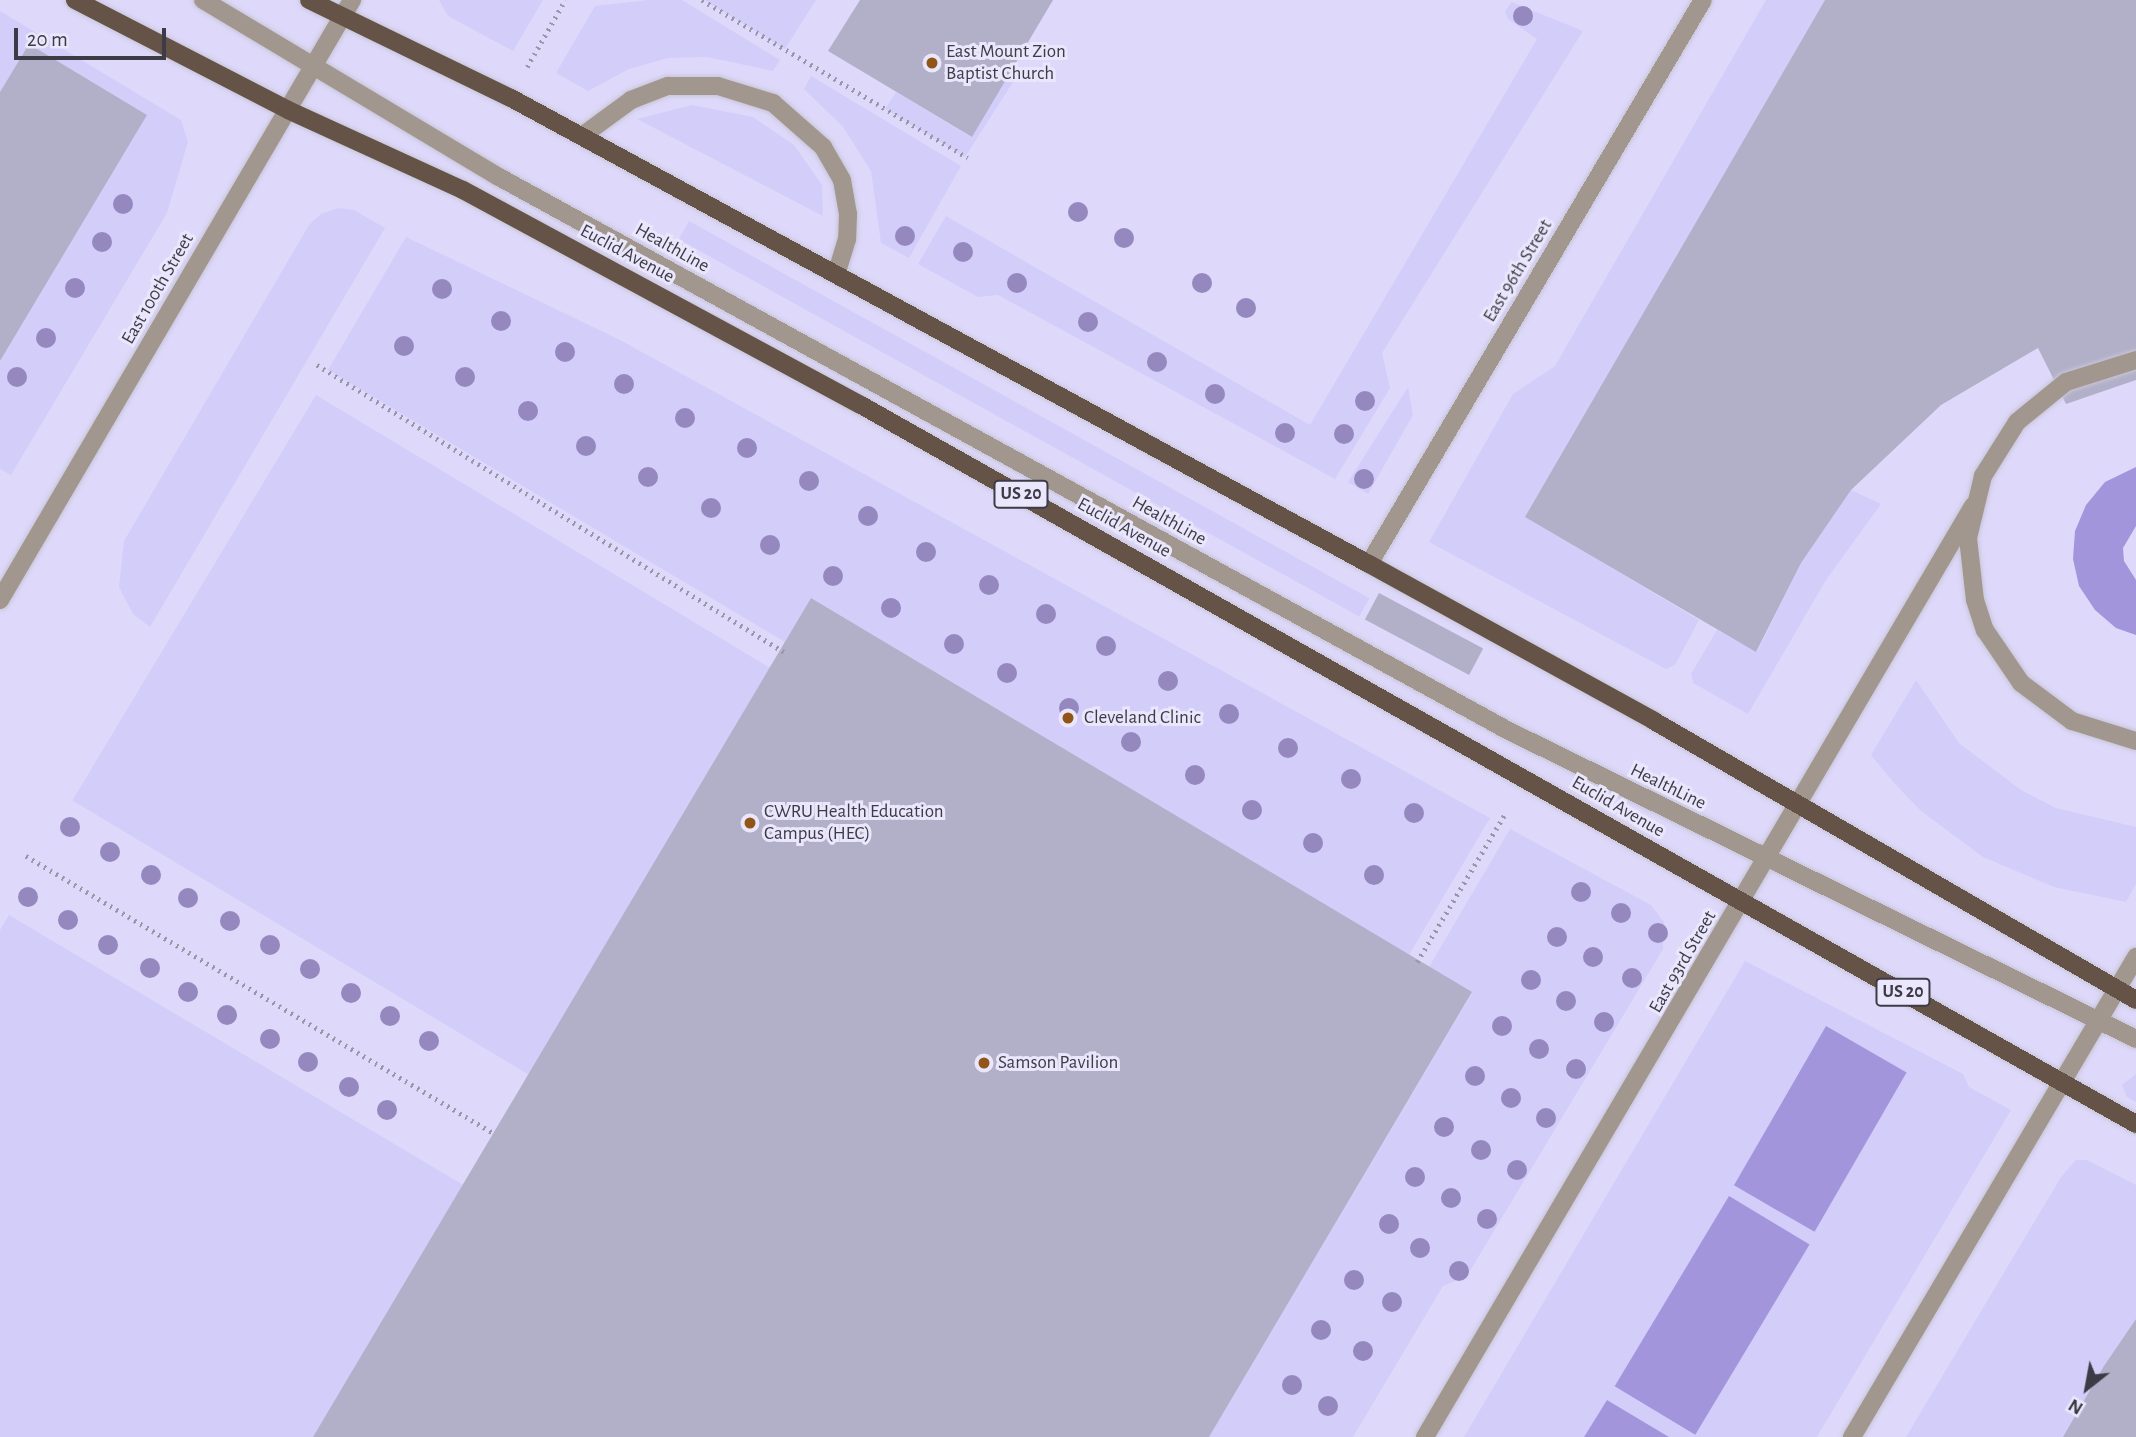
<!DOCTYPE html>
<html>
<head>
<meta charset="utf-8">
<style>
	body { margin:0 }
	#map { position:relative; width:2136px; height:1437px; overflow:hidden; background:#eae7fc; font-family:"Alegreya Sans",sans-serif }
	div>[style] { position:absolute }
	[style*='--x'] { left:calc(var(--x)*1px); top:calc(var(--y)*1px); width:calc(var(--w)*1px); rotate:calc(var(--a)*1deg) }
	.built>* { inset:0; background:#ded9fa; transform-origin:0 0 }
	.green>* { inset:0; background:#d3cdf9; transform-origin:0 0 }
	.water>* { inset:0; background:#a295db; transform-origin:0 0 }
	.building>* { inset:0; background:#b2afc8; transform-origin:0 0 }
	.path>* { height:4.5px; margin-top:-2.25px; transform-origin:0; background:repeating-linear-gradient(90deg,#9997a7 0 2px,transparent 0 7px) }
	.roads { filter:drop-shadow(0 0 2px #c7c5d8) drop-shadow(0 0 2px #c7c5d8) }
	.minor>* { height:18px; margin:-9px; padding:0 9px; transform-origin:9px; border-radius:9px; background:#a1978f }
	.major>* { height:18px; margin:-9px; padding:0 9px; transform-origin:9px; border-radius:9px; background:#645346 }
	.trees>* { width:20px; height:20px; margin:-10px; border-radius:50%; background:#9588be }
	.dots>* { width:19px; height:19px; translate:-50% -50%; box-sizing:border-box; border:4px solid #eae7fc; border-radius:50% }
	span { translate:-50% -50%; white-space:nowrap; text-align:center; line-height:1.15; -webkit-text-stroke:6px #eae7fc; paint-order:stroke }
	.shield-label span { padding:2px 5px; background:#eae7fc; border:2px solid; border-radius:5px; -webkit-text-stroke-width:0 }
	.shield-label { font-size:18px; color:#3d3b46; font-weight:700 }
	.poi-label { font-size:19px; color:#3d3b46 }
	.left { translate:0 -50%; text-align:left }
	.street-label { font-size:19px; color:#3d3b46 }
	.north { position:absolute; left:2052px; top:1353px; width:70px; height:70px; -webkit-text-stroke:5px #eae7fc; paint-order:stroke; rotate:211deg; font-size:19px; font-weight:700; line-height:28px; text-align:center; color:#3d3b46 }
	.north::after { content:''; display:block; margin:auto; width:24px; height:32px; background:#3d3b46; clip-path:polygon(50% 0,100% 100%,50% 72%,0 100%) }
	.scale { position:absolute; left:14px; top:28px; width:152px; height:32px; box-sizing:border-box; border:4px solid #3d3b46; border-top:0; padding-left:9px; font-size:21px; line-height:24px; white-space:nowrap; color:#3d3b46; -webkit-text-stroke:5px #eae7fc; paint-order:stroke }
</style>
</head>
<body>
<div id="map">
	<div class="built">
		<div style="left:0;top:0;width:2136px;height:1437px"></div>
	</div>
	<div class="green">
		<div style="clip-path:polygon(439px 0,543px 0,513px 51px,448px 16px)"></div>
		<div style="clip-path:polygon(648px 0,682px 0,780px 60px,773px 71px,707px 57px,668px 58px,629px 69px,588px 91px,556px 73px,595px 6px)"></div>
		<div style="clip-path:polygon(704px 0,816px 0,785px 49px)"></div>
		<div style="clip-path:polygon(1766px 0,1825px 0,1526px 517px,1699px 620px,1675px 665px,1666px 669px,1429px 542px,1513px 394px,1555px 366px)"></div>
		<div style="clip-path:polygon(1512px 2px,1583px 31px,1382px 353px,1390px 388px,1335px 479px,998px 295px,978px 297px,918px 264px,946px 216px,1310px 425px,1537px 39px,1508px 19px,1505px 11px)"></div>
		<div style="clip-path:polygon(0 11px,181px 120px,188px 142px,167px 213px,11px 475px,0 469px,0 361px,147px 115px,29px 44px,0 92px)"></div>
		<div style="clip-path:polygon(1008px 75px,1015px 79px,965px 157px,885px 109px,896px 92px,971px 137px)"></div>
		<div style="clip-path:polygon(811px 76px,961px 166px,909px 258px,881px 243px,871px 171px,843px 127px,804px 89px)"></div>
		<div style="clip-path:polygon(692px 105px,753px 117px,794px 145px,822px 185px,823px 216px,637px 119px)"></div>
		<div style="clip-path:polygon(338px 208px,354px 210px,385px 228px,150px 627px,133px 614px,119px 587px,124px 541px,309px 225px,321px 214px)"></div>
		<div style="left:689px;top:221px;width:778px;height:21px;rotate:29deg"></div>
		<div style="clip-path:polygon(406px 237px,620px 340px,1490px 818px,1409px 955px,811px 598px,785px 642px,328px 370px)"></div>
		<div style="clip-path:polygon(1408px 387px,1413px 415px,1368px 494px,1348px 482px)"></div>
		<div style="left:316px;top:395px;width:534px;height:473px;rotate:31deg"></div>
		<div style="clip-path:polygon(1851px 490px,1881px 504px,1826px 580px,1748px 714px,1693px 683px,1691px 674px,1717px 630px,1757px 652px,1801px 563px)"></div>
		<div style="clip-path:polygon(1916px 680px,1959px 743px,2021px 790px,2056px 808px,2136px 827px,2136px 884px,2126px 902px,2054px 887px,1983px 857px,1921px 811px,1894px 783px,1871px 755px)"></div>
		<div style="clip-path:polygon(1510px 829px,1651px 905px,1664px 922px,1663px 949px,1467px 1276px,1443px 1286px,1353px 1437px,1209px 1437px,1472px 993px,1429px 967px)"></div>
		<div style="clip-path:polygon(9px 915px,465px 1186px,315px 1437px,0 1437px,0 930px)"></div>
		<div style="clip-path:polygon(1745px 961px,1963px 1074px,1969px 1087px,2011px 1110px,1817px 1437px,1669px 1437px,1607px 1400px,1584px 1437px,1464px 1437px)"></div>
		<div style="clip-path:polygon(2136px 1074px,2136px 1102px,2127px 1097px,2122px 1085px)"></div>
		<div style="clip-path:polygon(2076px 1160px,2087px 1160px,2136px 1185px,2136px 1319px,2065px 1437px,1906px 1437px,2061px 1177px)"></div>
	</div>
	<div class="water">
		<div style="clip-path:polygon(2136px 467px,2136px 526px,2123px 548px,2124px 561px,2136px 580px,2136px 635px,2116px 628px,2095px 610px,2079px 586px,2073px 559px,2075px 531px,2086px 505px,2105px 482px)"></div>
		<div style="left:1826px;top:1026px;width:93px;height:184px;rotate:30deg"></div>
		<div style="left:1729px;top:1196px;width:94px;height:222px;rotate:31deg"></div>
		<div style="clip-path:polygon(1607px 1400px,1669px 1437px,1584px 1437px)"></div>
	</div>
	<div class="building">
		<div style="clip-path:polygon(860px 0,1053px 0,972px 137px,828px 51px)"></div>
		<div style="clip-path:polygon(1825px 0,2136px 0,2136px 380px,2066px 404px,2038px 348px,1941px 405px,1851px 490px,1801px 563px,1756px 652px,1525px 517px)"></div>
		<div style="clip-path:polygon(29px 44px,147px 115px,0 361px,0 92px)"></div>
		<div style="left:1379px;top:593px;width:118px;height:30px;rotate:28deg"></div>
		<div style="clip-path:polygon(811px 598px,1472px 992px,1209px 1437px,313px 1437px)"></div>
		<div style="clip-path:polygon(2136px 1319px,2136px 1437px,2063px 1437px,2104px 1366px)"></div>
	</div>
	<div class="path">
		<div style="--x:702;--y:0;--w:309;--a:30.7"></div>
		<div style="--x:527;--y:67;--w:77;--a:-60.4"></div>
		<div style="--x:317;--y:365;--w:548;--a:31.57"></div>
		<div style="--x:26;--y:856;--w:545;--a:30.66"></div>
		<div style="--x:1417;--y:962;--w:174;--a:-59.3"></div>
	</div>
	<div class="roads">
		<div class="minor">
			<div style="--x:203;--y:0;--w:345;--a:30.9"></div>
			<div style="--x:499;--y:177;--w:1150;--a:28.75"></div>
			<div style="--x:1507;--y:730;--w:701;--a:26.16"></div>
			<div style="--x:582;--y:136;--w:61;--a:-36.3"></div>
			<div style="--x:631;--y:100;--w:40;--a:-21"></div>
			<div style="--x:668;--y:86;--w:50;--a:0"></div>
			<div style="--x:718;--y:86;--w:58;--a:17.2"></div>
			<div style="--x:773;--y:103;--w:67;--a:41.3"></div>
			<div style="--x:823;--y:147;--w:38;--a:60"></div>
			<div style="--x:842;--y:180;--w:35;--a:80"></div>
			<div style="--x:848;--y:214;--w:25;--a:92"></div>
			<div style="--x:847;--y:239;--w:37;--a:107"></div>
			<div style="--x:2136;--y:360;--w:73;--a:162.6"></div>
			<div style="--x:2066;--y:382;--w:63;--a:140.8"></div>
			<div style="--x:2017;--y:422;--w:64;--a:122.2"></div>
			<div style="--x:1983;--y:476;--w:64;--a:103.6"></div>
			<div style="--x:1968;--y:538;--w:62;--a:83.6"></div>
			<div style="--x:1975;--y:600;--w:32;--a:72"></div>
			<div style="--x:1985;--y:630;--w:64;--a:55.8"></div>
			<div style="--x:2021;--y:683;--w:64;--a:36.7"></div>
			<div style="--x:2072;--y:721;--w:67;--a:17.4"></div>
			<div style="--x:1369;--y:564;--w:655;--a:-59.37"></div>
			<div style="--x:0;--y:600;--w:696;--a:-59.6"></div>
			<div style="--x:1425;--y:1437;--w:1080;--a:-59.52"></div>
			<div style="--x:1852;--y:1437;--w:558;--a:-59.39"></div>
		</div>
		<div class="major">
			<div style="--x:75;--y:0;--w:240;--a:27.3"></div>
			<div style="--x:288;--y:110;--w:192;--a:24.6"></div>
			<div style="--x:463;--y:190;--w:452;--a:28.4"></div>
			<div style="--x:861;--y:405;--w:1464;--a:29.42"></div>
			<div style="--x:309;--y:0;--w:225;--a:25.9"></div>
			<div style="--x:511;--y:98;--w:976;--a:28.51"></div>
			<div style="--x:1369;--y:564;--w:325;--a:28.8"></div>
			<div style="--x:1654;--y:721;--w:557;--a:30.06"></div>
		</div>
	</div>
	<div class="trees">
		<div style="left:1523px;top:16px"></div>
		<div style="left:123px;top:204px"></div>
		<div style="left:1078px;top:212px"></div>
		<div style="left:905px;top:236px"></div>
		<div style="left:1124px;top:238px"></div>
		<div style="left:102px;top:242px"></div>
		<div style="left:963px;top:252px"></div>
		<div style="left:1017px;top:283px"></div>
		<div style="left:1202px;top:283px"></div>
		<div style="left:75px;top:288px"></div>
		<div style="left:442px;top:289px"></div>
		<div style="left:1246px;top:308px"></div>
		<div style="left:501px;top:321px"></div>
		<div style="left:1088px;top:322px"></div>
		<div style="left:46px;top:338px"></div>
		<div style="left:404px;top:346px"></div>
		<div style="left:565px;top:352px"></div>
		<div style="left:1157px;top:362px"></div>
		<div style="left:17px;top:377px"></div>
		<div style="left:465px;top:377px"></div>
		<div style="left:624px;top:384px"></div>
		<div style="left:1215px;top:394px"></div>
		<div style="left:1365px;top:401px"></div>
		<div style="left:528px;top:411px"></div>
		<div style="left:685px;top:418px"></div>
		<div style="left:1285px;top:433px"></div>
		<div style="left:1344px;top:434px"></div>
		<div style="left:586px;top:446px"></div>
		<div style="left:747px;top:448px"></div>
		<div style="left:648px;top:477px"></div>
		<div style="left:1364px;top:479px"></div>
		<div style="left:809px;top:481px"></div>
		<div style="left:711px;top:508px"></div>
		<div style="left:868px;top:516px"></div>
		<div style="left:770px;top:545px"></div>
		<div style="left:926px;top:552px"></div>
		<div style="left:833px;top:576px"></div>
		<div style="left:989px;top:585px"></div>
		<div style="left:891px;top:608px"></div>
		<div style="left:1046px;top:614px"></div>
		<div style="left:954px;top:644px"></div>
		<div style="left:1106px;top:646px"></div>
		<div style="left:1007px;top:673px"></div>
		<div style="left:1168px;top:681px"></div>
		<div style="left:1069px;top:708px"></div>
		<div style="left:1229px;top:714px"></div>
		<div style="left:1131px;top:742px"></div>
		<div style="left:1288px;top:748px"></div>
		<div style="left:1195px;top:775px"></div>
		<div style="left:1351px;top:779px"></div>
		<div style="left:1252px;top:810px"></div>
		<div style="left:1414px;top:813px"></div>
		<div style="left:70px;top:827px"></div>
		<div style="left:1313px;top:843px"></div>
		<div style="left:110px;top:852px"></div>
		<div style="left:151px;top:875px"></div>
		<div style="left:1374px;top:875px"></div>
		<div style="left:1581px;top:892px"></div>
		<div style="left:28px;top:897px"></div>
		<div style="left:188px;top:898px"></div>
		<div style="left:1621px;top:913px"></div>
		<div style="left:68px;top:920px"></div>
		<div style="left:230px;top:921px"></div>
		<div style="left:1658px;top:933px"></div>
		<div style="left:1557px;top:937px"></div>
		<div style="left:108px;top:945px"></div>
		<div style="left:270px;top:945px"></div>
		<div style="left:1593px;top:957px"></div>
		<div style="left:150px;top:968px"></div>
		<div style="left:310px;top:969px"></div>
		<div style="left:1632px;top:978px"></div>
		<div style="left:1531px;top:980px"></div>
		<div style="left:188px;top:992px"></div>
		<div style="left:351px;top:993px"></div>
		<div style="left:1566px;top:1001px"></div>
		<div style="left:227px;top:1015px"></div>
		<div style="left:390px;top:1016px"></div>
		<div style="left:1604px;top:1022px"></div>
		<div style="left:1502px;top:1026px"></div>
		<div style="left:270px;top:1039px"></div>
		<div style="left:429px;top:1041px"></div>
		<div style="left:1539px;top:1049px"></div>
		<div style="left:308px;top:1062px"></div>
		<div style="left:1576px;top:1069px"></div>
		<div style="left:1475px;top:1076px"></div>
		<div style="left:349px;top:1087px"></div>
		<div style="left:1511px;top:1098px"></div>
		<div style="left:387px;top:1110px"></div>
		<div style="left:1546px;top:1118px"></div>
		<div style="left:1444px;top:1127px"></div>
		<div style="left:1481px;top:1150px"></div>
		<div style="left:1517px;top:1170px"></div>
		<div style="left:1415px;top:1177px"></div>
		<div style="left:1451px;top:1198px"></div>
		<div style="left:1487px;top:1219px"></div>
		<div style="left:1389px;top:1224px"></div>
		<div style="left:1420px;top:1248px"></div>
		<div style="left:1459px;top:1271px"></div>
		<div style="left:1354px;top:1280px"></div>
		<div style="left:1392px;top:1302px"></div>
		<div style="left:1321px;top:1330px"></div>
		<div style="left:1363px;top:1351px"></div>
		<div style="left:1292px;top:1385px"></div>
		<div style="left:1328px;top:1406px"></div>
	</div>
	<div class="dots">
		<div style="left:932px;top:63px;background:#925518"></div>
		<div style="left:1068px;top:718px;background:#925518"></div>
		<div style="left:750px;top:823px;background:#925518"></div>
		<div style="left:984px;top:1063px;background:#925518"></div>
	</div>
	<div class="shield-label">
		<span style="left:1021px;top:494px">US 20</span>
		<span style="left:1903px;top:992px">US 20</span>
	</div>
	<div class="poi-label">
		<span class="left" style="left:946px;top:63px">East Mount Zion<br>Baptist Church</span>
		<span class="left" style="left:1084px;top:718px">Cleveland Clinic</span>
		<span class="left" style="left:764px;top:823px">CWRU Health Education<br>Campus (HEC)</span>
		<span class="left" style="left:998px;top:1063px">Samson Pavilion</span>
	</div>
	<div class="street-label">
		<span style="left:672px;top:248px;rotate:29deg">HealthLine</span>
		<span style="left:627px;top:254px;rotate:28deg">Euclid Avenue</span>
		<span style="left:1518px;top:271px;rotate:-59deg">East 96th Street</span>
		<span style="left:158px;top:289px;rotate:-60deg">East 100th Street</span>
		<span style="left:1169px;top:521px;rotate:29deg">HealthLine</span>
		<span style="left:1124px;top:528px;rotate:29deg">Euclid Avenue</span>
		<span style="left:1668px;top:787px;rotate:26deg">HealthLine</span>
		<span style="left:1618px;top:807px;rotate:30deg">Euclid Avenue</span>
		<span style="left:1683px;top:962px;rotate:-60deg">East 93rd Street</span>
	</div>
	<div class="north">N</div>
	<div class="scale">20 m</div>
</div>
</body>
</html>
